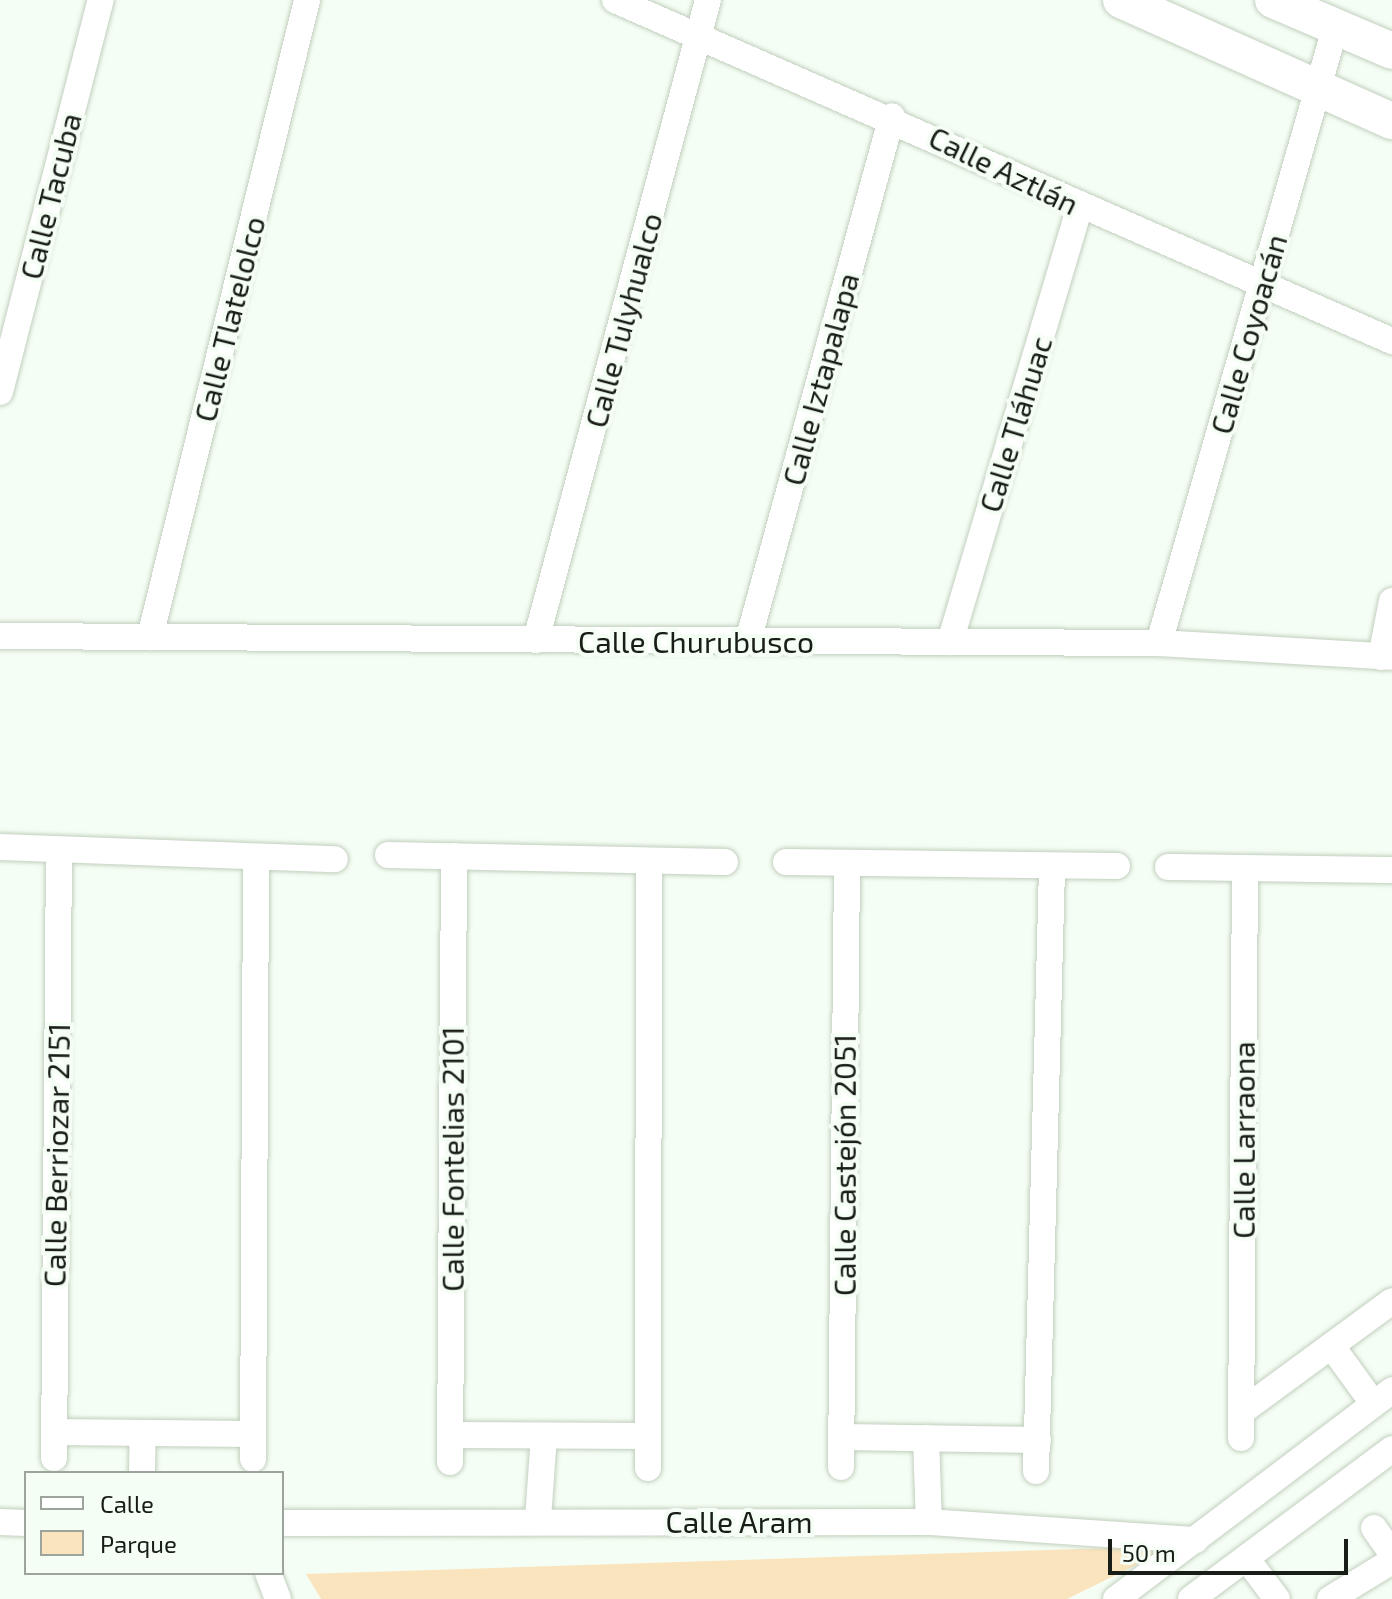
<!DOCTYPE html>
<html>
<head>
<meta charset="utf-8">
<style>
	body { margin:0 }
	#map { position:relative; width:1392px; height:1599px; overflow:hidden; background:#f5fef4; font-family:"Exo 2",sans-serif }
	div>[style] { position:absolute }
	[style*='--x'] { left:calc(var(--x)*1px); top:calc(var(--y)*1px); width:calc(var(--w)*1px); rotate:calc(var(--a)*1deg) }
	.green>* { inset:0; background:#fae4be }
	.roads { filter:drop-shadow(0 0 2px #c1cfbe) drop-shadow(0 0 2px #c1cfbe) }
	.street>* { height:26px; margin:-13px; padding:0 13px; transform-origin:13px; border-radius:13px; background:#fff }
	.secondary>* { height:36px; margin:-18px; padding:0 18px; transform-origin:18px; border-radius:18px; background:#fff }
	span { translate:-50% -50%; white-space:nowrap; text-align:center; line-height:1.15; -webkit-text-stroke:8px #f5fef4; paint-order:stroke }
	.street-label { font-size:30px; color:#181d17 }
	.legend { position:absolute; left:24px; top:1471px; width:260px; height:104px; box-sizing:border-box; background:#f5fef4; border:2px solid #9da49c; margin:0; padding:10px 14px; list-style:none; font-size:24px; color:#181d17 }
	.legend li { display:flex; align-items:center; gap:16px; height:40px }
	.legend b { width:40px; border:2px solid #9da49c }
	.scale { position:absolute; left:1108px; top:1539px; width:240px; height:36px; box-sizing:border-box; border:4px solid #181d17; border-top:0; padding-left:10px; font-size:24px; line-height:28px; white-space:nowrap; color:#181d17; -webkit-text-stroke:6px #f5fef4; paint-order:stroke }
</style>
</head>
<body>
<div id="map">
	<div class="green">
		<div style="clip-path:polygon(1175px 1546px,1067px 1599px,321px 1599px,306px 1574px)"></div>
	</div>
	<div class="roads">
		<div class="street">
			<div style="--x:615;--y:0;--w:849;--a:23.7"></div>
			<div style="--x:0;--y:392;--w:405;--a:-75.6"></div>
			<div style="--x:0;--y:636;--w:1159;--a:0.35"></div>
			<div style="--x:1159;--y:643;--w:233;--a:3.4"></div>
			<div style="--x:150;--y:637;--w:656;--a:-76.15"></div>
			<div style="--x:536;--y:640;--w:663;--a:-74.96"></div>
			<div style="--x:748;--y:641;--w:544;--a:-74.66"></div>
			<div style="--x:950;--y:642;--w:454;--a:-73.4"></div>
			<div style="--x:1159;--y:643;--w:643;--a:-74.02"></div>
			<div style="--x:1381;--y:657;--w:57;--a:-78.9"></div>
			<div style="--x:0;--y:847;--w:335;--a:2.1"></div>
			<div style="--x:388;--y:855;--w:337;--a:1.2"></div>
			<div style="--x:786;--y:862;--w:331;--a:0.7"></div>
			<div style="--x:1168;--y:867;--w:224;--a:0.8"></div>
			<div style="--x:1333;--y:1348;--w:68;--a:54"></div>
			<div style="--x:1241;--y:1412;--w:187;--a:-36.3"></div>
			<div style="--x:54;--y:1432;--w:199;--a:0.6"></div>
			<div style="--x:450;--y:1435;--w:198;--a:0.3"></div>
			<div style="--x:842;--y:1437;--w:196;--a:0.9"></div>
			<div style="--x:926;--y:1438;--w:84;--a:88"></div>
			<div style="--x:1241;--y:1438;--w:570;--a:-89.6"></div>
			<div style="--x:54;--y:1458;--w:606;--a:-89.53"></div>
			<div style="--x:253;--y:1459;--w:600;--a:-89.71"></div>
			<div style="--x:450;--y:1462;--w:606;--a:-89.62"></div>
			<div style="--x:841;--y:1467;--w:604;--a:-89.43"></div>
			<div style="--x:648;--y:1468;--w:605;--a:-89.91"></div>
			<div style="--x:1036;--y:1471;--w:603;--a:-88.48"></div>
			<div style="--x:142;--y:1473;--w:39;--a:-89"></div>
			<div style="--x:538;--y:1519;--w:83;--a:-85.9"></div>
			<div style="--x:0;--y:1522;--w:26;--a:2"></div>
			<div style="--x:282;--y:1523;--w:647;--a:-0.09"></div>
			<div style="--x:929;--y:1522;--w:267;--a:3.9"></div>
			<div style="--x:1374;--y:1528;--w:32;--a:55"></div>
			<div style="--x:1246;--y:1558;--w:51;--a:52.9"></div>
			<div style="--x:268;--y:1573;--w:28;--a:69"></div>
			<div style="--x:1116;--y:1599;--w:346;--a:-37.1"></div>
			<div style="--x:1191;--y:1599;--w:251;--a:-36.7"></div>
			<div style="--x:1330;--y:1599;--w:73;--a:-31.5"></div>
		</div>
		<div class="secondary">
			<div style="--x:1121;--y:0;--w:297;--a:24.1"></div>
			<div style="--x:1273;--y:0;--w:129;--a:23.2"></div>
		</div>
	</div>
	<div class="street-label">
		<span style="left:1004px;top:170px;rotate:26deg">Calle Aztlán</span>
		<span style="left:50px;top:196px;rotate:-76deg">Calle Tacuba</span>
		<span style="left:229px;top:319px;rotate:-76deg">Calle Tlatelolco</span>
		<span style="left:623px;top:320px;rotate:-75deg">Calle Tulyhualco</span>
		<span style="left:1248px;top:334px;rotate:-74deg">Calle Coyoacán</span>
		<span style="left:820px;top:379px;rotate:-75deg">Calle Iztapalapa</span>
		<span style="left:1015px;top:424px;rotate:-73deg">Calle Tláhuac</span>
		<span style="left:696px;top:641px">Calle Churubusco</span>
		<span style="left:1243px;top:1140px;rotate:-90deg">Calle Larraona</span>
		<span style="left:56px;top:1155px;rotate:-89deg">Calle Berriozar 2151</span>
		<span style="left:452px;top:1159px;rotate:-90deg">Calle Fontelias 2101</span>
		<span style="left:844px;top:1165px;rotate:-90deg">Calle Castejón 2051</span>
		<span style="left:739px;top:1521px">Calle Aram</span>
	</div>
	<ul class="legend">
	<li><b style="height:10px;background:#fff"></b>Calle</li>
	<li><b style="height:22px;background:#fae4be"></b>Parque</li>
	</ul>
	<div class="scale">50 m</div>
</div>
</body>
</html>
